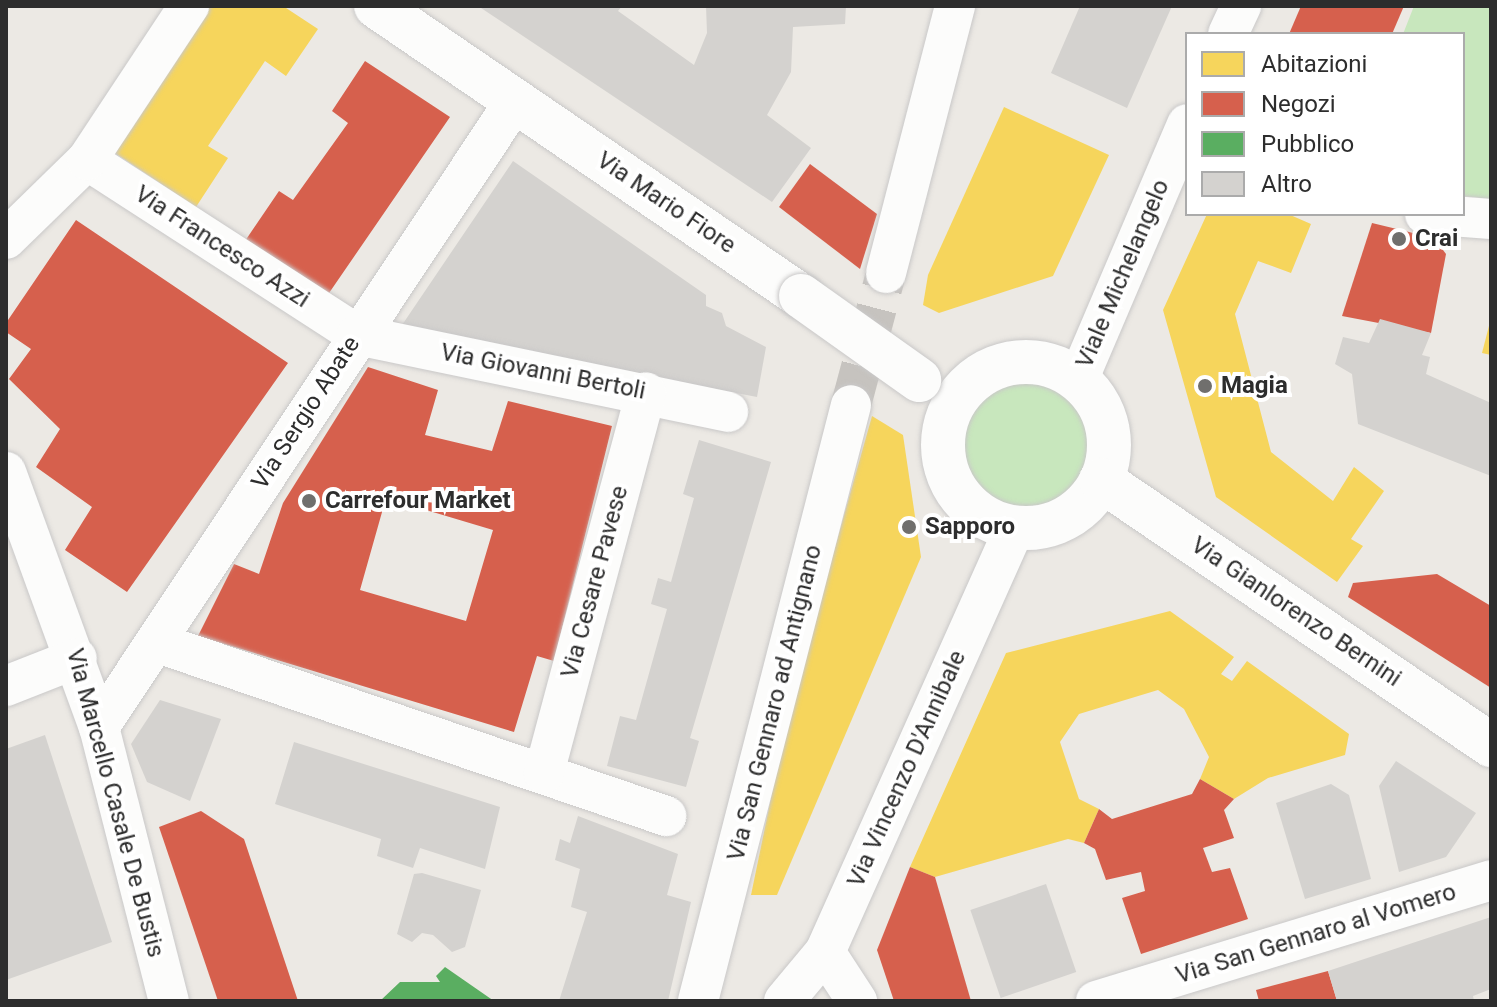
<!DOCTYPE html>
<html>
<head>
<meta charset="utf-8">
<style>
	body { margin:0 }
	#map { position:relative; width:1497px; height:1007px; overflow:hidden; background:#ece9e4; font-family:Roboto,sans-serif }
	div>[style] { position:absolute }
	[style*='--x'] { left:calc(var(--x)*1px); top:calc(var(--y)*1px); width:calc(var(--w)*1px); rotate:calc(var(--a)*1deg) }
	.green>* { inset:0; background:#c8e7bd }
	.round { border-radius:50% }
	.homes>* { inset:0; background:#f6d55c }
	.shops>* { inset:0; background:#d6604d }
	.public>* { inset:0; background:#5aae61 }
	.building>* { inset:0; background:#d4d2cf; transform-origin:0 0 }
	.street-tunnel>* { height:40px; margin-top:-20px; transform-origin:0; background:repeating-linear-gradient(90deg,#c6c3bf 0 40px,transparent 0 60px) }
	.roads { filter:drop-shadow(0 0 2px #c9c8c8) drop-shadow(0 0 2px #c9c8c8) }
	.street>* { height:40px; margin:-20px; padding:0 20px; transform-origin:20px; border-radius:20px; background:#fcfcfb }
	.secondary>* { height:44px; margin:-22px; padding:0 22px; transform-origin:22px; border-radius:22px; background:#fcfcfb }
	.secondary>.ring { margin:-22px; padding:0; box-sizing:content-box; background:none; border:44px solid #fcfcfb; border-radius:50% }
	.bridges { filter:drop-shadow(0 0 2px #c9c8c8) drop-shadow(0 0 2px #c9c8c8) }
	.secondary-bridge>* { height:44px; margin:-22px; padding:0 22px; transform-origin:22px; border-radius:22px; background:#fcfcfb }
	.dots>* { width:22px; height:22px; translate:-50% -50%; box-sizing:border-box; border:4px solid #fff; border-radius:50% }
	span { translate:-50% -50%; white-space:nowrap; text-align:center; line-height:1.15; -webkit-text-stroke:8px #fff; paint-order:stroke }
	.street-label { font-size:24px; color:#2d2d2d }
	.poi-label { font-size:24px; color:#2d2d2d; font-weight:700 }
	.left { translate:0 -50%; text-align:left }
	.frame { position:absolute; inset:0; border:8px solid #2d2d2d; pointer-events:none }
	.legend { position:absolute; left:1185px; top:32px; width:280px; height:184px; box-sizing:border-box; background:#fff; border:2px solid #ababab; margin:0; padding:10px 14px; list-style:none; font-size:24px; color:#2d2d2d }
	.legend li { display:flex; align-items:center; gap:16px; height:40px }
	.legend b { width:40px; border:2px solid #ababab }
</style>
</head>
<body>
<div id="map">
	<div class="green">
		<div style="clip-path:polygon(1414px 6px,1491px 6px,1491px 199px,1463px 196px,1463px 34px,1403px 34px)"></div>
		<div class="round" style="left:956px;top:378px;width:136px;height:136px"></div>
	</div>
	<div class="homes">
		<div style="clip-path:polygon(205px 6px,283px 6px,318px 29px,286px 76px,265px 61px,208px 146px,228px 158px,196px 207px,109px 149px)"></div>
		<div style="clip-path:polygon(1004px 107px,1109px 155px,1053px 276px,939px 313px,923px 305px,928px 275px)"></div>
		<div style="clip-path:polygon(1207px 214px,1288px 214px,1311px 224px,1291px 273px,1258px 261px,1235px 314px,1271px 452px,1333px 501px,1354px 467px,1384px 491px,1351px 539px,1363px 546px,1337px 582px,1216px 497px,1163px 310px)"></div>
		<div style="clip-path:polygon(1490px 322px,1491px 322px,1491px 355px,1482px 353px)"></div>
		<div style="clip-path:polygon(872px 416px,903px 435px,921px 557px,777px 895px,751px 895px,789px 711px)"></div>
		<div style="clip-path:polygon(1170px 611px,1234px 657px,1221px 674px,1232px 681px,1247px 661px,1349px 734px,1345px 755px,1268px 778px,1234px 799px,1200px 779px,1209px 757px,1184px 709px,1158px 690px,1079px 714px,1060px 742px,1079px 799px,1099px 809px,1084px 843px,1068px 839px,935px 877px,910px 867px,1006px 653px)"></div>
	</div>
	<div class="shops">
		<div style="clip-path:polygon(1301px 6px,1404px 6px,1392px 34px,1289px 34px)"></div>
		<div style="clip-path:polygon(365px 61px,450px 117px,327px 296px,245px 241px,279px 191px,293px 200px,348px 123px,332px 111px)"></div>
		<div style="clip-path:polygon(810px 164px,877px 214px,860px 269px,779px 207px)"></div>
		<div style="clip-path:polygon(76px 220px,288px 363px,127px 592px,65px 550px,92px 507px,36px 467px,60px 429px,9px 379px,31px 349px,6px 332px,6px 323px)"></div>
		<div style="clip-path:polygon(1372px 223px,1434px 238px,1446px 254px,1431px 333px,1342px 316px)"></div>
		<div style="clip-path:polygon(evenodd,368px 367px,438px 390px,425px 435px,492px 451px,508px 401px,612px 426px,554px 661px,537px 656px,514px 732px,198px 636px,234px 564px,259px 574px,283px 503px,368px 367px,386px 498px,493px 530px,466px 621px,360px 590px,386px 498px)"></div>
		<div style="clip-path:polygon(1437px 574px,1491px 606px,1491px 688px,1348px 597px,1353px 583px)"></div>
		<div style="clip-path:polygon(1200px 779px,1234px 799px,1224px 810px,1234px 838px,1203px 848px,1212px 872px,1230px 868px,1248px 919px,1141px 954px,1122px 898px,1145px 891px,1141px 872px,1106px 880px,1095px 849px,1084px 843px,1099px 809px,1112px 819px,1192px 794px)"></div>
		<div style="clip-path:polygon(201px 811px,244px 839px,298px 1001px,218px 1001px,159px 827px)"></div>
		<div style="clip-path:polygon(910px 867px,935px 877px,971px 1001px,894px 1001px,877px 950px)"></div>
		<div style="clip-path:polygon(1328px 971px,1337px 1001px,1259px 1001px,1256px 990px)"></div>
	</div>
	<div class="public">
		<div style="clip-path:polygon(445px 967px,494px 1001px,380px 1001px,400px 982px,440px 982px,436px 976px)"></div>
	</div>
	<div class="building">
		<div style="clip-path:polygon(478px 6px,622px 6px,618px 11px,694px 65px,707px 33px,706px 6px,846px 6px,845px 24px,793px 27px,791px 72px,767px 115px,811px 148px,772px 202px)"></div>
		<div style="clip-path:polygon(1080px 6px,1172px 6px,1127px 108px,1051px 73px)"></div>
		<div style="clip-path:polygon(513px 161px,706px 295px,706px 306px,722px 313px,726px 326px,766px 347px,757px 397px,400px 328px)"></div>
		<div style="clip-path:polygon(1380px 319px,1431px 333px,1422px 355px,1430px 357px,1426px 374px,1491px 403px,1491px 476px,1358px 424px,1352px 374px,1335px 364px,1343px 337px,1369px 343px)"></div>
		<div style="clip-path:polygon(699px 440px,771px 462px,690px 738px,699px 741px,686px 787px,607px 766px,620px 716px,636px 720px,667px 609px,651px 604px,658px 578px,671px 582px,694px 498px,683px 494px)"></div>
		<div style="clip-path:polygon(160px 700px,221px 719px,190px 801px,147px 782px,131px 744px)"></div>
		<div style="clip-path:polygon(45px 735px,112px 942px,6px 980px,6px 749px)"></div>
		<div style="clip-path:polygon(294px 742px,500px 807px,485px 869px,420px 848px,413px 868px,377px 856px,381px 839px,275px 804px)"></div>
		<div style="clip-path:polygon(1396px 761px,1476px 813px,1446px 857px,1399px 872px,1379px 786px)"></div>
		<div style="clip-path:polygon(1331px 784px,1349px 795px,1371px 879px,1305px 899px,1276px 803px)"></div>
		<div style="clip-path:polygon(578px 816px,678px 854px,667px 895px,691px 902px,668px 1001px,559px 1001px,587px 912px,571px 907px,580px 869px,555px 860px,560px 839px,570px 843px)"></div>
		<div style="clip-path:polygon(422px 873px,481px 890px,465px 947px,452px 952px,433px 935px,422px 933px,412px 942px,397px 934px,414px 874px)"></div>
		<div style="left:1046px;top:884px;width:93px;height:80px;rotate:71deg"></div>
		<div style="clip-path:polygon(1491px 917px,1491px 989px,1473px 996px,1474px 1001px,1337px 1001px,1328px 971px)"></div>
	</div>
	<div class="street-tunnel">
		<div style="--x:851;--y:405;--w:137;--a:-75.1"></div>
	</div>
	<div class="roads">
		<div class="street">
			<div style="--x:1228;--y:34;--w:31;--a:-65"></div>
			<div style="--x:87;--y:160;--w:322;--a:32.9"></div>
			<div style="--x:357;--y:335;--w:379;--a:11.7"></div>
			<div style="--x:1425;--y:214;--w:66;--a:4.3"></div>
			<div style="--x:6;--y:239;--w:113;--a:-44.3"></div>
			<div style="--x:87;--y:160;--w:185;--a:-56.5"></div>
			<div style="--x:886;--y:273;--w:276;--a:-75.5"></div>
			<div style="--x:1078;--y:380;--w:278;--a:-66.9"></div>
			<div style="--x:6;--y:472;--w:271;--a:70"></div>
			<div style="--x:99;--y:727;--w:283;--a:75.7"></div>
			<div style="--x:158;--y:643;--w:537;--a:18.81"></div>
			<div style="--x:6;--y:686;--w:76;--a:-21.5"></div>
			<div style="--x:99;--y:727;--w:752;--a:-56.39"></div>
			<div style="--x:544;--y:773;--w:394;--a:-75"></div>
			<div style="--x:825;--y:952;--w:59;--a:56.9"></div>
			<div style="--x:698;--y:1001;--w:615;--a:-75.6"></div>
			<div style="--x:784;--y:1001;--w:64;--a:-50.1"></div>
			<div style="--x:825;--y:952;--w:465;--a:-65.9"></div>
			<div style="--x:1096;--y:1001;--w:413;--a:-17"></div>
		</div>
		<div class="secondary">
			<div style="--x:376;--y:6;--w:515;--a:34.31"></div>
			<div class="ring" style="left:943px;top:362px;width:122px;height:122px"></div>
			<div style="--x:1101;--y:480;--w:472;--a:34.2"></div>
		</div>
	</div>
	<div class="bridges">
		<div class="secondary-bridge">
			<div style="--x:801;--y:296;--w:145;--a:35.4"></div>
		</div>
	</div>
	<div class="dots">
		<div style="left:1399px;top:239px;background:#706f6d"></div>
		<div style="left:1205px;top:386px;background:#706f6d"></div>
		<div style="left:309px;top:501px;background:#706f6d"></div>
		<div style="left:909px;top:527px;background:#706f6d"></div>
	</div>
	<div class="street-label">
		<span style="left:666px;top:203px;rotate:34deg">Via Mario Fiore</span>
		<span style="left:222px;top:247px;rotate:33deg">Via Francesco Azzi</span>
		<span style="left:1123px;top:274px;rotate:-67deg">Viale Michelangelo</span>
		<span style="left:543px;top:372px;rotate:11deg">Via Giovanni Bertoli</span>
		<span style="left:306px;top:413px;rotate:-57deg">Via Sergio Abate</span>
		<span style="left:595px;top:582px;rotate:-75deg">Via Cesare Pavese</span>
		<span style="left:1296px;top:612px;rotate:34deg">Via Gianlorenzo Bernini</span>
		<span style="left:775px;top:703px;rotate:-76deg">Via San Gennaro ad Antignano</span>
		<span style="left:907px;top:769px;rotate:-66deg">Via Vincenzo D'Annibale</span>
		<span style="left:115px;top:803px;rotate:75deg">Via Marcello Casale De Bustis</span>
		<span style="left:1316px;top:934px;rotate:-17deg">Via San Gennaro al Vomero</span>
	</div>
	<div class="poi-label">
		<span class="left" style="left:1415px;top:239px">Crai</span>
		<span class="left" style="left:1221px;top:386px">Magia</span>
		<span class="left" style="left:325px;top:501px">Carrefour Market</span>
		<span class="left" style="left:925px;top:527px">Sapporo</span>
	</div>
	<div class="frame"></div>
	<ul class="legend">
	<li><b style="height:22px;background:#f6d55c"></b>Abitazioni</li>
	<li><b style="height:22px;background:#d6604d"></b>Negozi</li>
	<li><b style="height:22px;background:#5aae61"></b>Pubblico</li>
	<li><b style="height:22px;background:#d4d2cf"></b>Altro</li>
	</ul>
</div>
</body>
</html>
